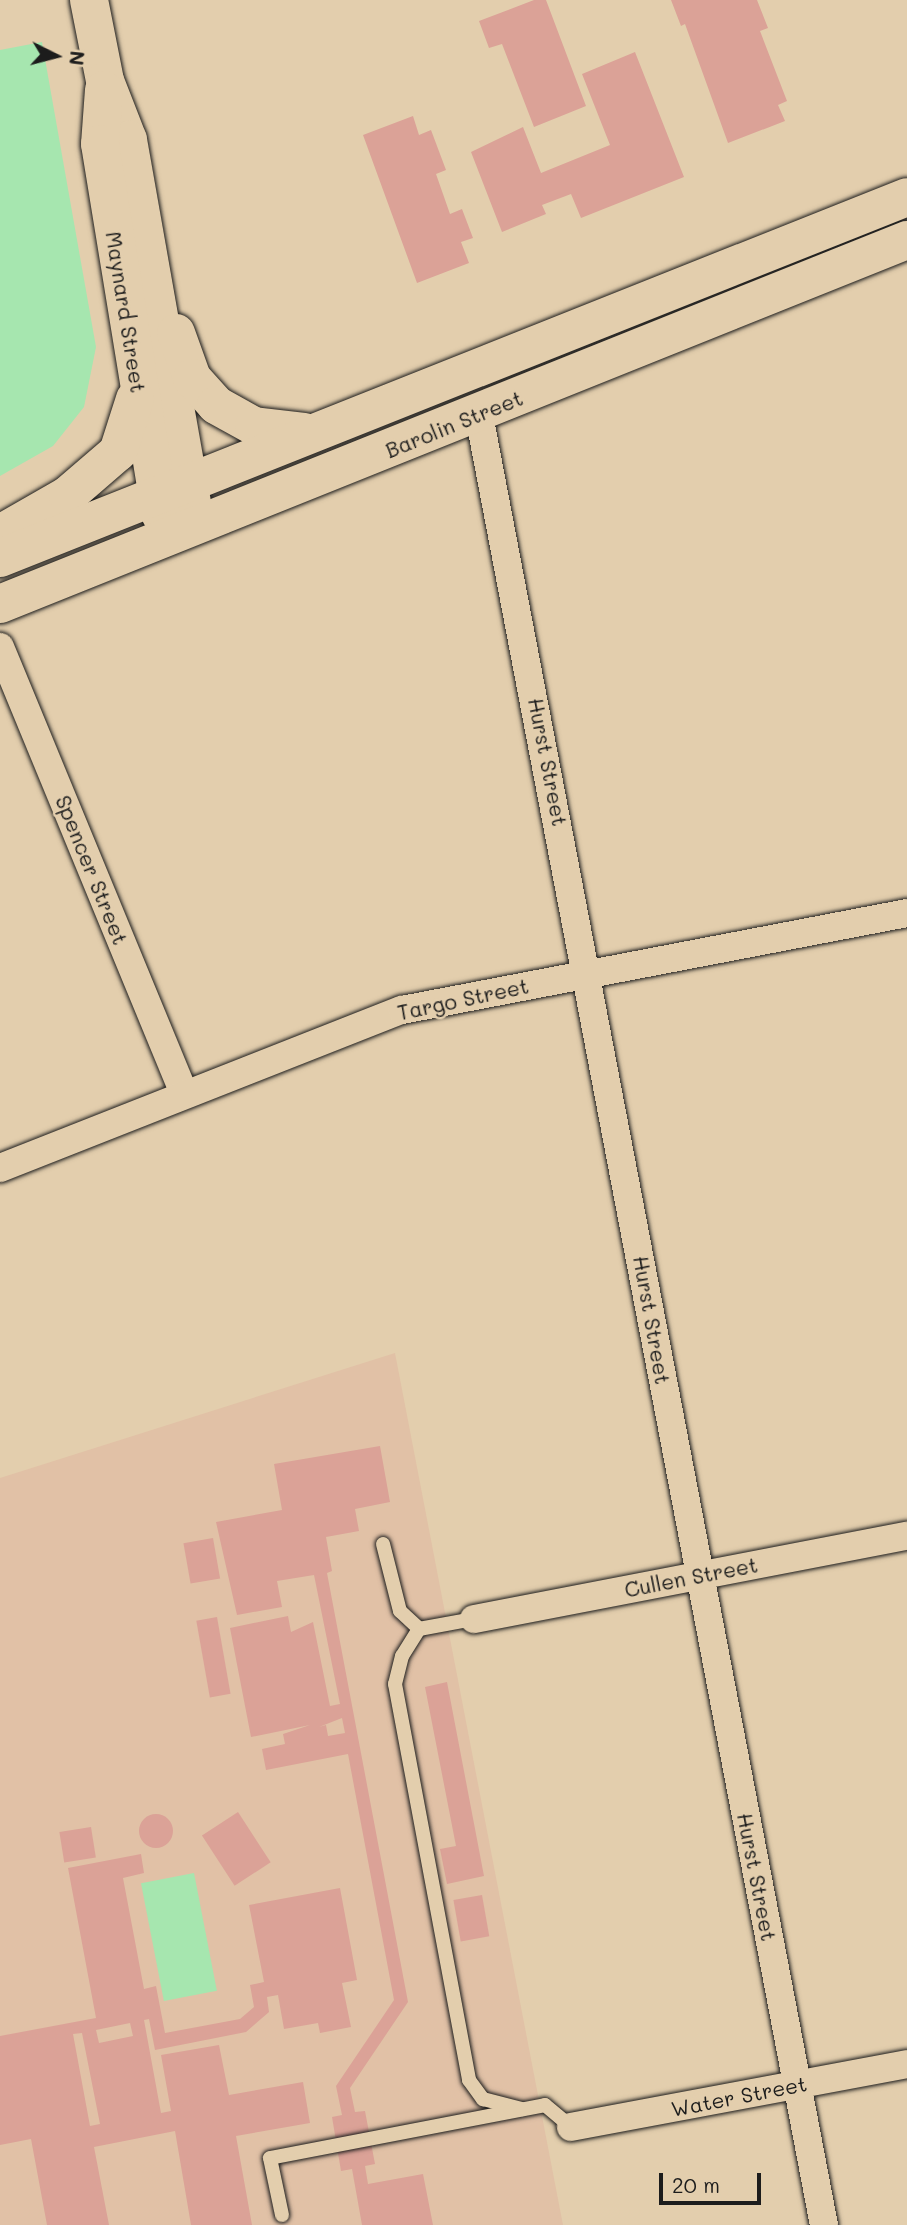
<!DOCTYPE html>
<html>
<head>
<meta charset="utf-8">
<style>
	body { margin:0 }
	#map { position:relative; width:907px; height:2225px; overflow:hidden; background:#e3cead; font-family:Mali,sans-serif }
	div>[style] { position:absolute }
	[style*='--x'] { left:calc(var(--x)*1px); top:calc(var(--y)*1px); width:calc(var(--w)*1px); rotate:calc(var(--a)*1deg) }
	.built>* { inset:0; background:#e1c1a6 }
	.green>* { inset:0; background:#a6e6af; transform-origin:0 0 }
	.building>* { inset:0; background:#dba297; transform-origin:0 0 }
	.round { border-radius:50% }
	.roads { filter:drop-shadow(0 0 2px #1c1c1c) drop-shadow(0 0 2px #1c1c1c) }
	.lane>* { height:14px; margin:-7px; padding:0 7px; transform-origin:7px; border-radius:7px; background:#e3cead }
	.street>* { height:28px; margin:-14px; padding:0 14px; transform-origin:14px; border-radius:14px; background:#e3cead }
	.secondary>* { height:38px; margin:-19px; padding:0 19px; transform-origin:19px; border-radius:19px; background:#e3cead }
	span { translate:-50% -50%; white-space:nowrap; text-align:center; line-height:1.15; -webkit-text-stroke:5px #e3cead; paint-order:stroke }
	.street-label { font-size:21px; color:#1c1c1c }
	.north { position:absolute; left:21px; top:21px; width:70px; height:70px; -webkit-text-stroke:5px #e3cead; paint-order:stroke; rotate:96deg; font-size:19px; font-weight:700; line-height:28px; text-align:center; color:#1c1c1c }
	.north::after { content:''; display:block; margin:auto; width:24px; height:32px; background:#1c1c1c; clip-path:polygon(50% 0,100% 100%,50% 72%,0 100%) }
	.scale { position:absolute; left:659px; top:2173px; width:102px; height:32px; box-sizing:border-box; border:4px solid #1c1c1c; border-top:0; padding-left:9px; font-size:21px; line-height:24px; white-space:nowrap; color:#1c1c1c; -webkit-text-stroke:5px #e3cead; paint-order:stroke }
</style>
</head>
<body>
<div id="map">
	<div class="built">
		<div style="clip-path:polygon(395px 1353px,563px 2225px,0 2225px,0 1478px)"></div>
	</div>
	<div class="green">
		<div style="clip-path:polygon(42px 42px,96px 347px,84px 407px,53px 446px,0 476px,0 50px)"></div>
		<div style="left:194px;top:1873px;width:120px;height:54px;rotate:79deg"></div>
	</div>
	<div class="building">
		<div style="clip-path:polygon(534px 0,546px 0,586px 106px,534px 127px,502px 44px,489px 48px,479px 21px)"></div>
		<div style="clip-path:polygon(671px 0,757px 0,768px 28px,760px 31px,787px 101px,778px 105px,785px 121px,728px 143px,685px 24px,681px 26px)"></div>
		<div style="clip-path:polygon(635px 52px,684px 177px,581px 218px,571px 194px,542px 205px,546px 214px,502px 232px,471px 152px,523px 127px,541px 173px,610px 145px,582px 74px)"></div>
		<div style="clip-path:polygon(413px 116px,419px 135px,431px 130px,446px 170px,436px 174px,450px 214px,462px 209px,473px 238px,461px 242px,469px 263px,417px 283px,363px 135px)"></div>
		<div style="clip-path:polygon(evenodd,380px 1446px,390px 1502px,355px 1509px,359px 1531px,326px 1537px,332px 1571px,327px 1573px,408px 2002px,350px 2088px,355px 2112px,365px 2111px,375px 2164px,365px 2166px,368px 2184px,423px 2174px,433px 2225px,362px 2225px,352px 2169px,341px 2171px,332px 2117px,342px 2115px,336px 2086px,394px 2000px,348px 1754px,266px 1770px,262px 1749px,285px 1744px,283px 1734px,310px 1725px,251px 1737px,230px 1628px,288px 1616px,291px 1632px,313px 1622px,330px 1706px,340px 1704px,314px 1575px,277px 1581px,282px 1607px,237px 1615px,216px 1522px,282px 1510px,274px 1464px,380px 1446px,342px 1718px,345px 1733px,328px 1736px,326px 1725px,319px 1727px,342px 1718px)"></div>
		<div style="left:213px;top:1538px;width:41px;height:30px;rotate:80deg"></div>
		<div style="left:217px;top:1617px;width:78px;height:21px;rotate:80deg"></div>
		<div style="clip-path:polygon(447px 1682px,484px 1876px,447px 1884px,440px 1849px,456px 1846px,425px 1687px)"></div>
		<div style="left:238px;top:1812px;width:60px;height:43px;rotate:57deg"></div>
		<div class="round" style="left:139px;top:1814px;width:34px;height:34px"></div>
		<div style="left:91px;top:1827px;width:31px;height:32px;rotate:81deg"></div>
		<div style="clip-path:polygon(evenodd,141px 1854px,144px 1873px,123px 1878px,144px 1989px,156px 1986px,165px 2033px,240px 2019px,254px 2007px,250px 1985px,264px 1982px,249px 1905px,340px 1888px,357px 1980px,342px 1983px,351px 2027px,320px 2033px,318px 2023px,284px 2029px,278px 1995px,267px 1997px,269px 2012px,246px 2032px,155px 2050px,149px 2019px,144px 2020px,161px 2113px,171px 2111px,161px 2055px,219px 2045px,229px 2095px,303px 2082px,310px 2123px,236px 2136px,252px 2225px,191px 2225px,175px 2131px,94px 2147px,109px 2225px,47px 2225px,31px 2139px,0 2145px,0 2036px,96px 2018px,68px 1868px,141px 1854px,130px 2023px,133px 2036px,99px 2043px,96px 2030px,130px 2023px,141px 1854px,82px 2033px,100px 2124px,90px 2126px,73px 2034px,82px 2033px)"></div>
		<div style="left:482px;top:1895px;width:42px;height:29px;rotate:80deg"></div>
	</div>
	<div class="roads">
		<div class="lane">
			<div style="--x:383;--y:1544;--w:69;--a:75.8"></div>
			<div style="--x:400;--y:1611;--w:26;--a:43"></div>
			<div style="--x:419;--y:1629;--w:56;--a:-10.3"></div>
			<div style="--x:419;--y:1629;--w:32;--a:122"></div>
			<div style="--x:402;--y:1656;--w:29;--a:104"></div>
			<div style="--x:395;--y:1684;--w:403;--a:79.4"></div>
			<div style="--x:469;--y:2080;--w:24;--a:54"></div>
			<div style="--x:483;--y:2099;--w:40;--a:14.4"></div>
			<div style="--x:282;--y:2215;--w:58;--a:-101.9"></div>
			<div style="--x:270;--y:2158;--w:280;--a:-10.9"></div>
			<div style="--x:545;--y:2105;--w:34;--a:40"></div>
		</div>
		<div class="street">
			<div style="--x:479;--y:415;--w:1843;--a:79.21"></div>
			<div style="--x:0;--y:647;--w:482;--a:67.6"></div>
			<div style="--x:0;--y:1168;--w:432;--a:-21.5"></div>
			<div style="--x:402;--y:1010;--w:514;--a:-10.87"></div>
			<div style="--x:474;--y:1619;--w:441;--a:-10.9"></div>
			<div style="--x:571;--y:2127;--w:342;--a:-10.6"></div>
		</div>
		<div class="secondary">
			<div style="--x:89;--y:0;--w:83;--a:78.8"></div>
			<div style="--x:105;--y:81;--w:63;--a:68.7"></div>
			<div style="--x:128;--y:140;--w:370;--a:80"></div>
			<div style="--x:104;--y:90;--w:54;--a:94.2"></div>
			<div style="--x:100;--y:144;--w:376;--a:80.7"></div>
			<div style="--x:176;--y:333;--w:48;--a:70.4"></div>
			<div style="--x:192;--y:378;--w:36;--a:48"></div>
			<div style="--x:216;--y:405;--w:43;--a:28.9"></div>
			<div style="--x:254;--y:426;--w:50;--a:6.8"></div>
			<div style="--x:0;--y:534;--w:78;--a:-29.8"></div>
			<div style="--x:68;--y:495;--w:66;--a:-40.7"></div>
			<div style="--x:118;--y:452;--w:56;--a:-72.2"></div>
			<div style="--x:0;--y:558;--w:976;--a:-21.7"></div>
			<div style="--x:0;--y:604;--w:977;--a:-21.87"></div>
		</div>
	</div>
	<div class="street-label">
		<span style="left:126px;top:312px;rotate:81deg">Maynard Street</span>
		<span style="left:454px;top:424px;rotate:-22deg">Barolin Street</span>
		<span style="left:548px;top:762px;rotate:79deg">Hurst Street</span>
		<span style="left:92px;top:870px;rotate:68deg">Spencer Street</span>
		<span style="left:463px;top:999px;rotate:-12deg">Targo Street</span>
		<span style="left:652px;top:1320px;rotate:80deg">Hurst Street</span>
		<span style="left:691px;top:1577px;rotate:-11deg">Cullen Street</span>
		<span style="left:757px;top:1877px;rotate:79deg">Hurst Street</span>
		<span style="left:739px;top:2096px;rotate:-11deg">Water Street</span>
	</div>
	<div class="north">N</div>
	<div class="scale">20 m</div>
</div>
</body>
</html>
